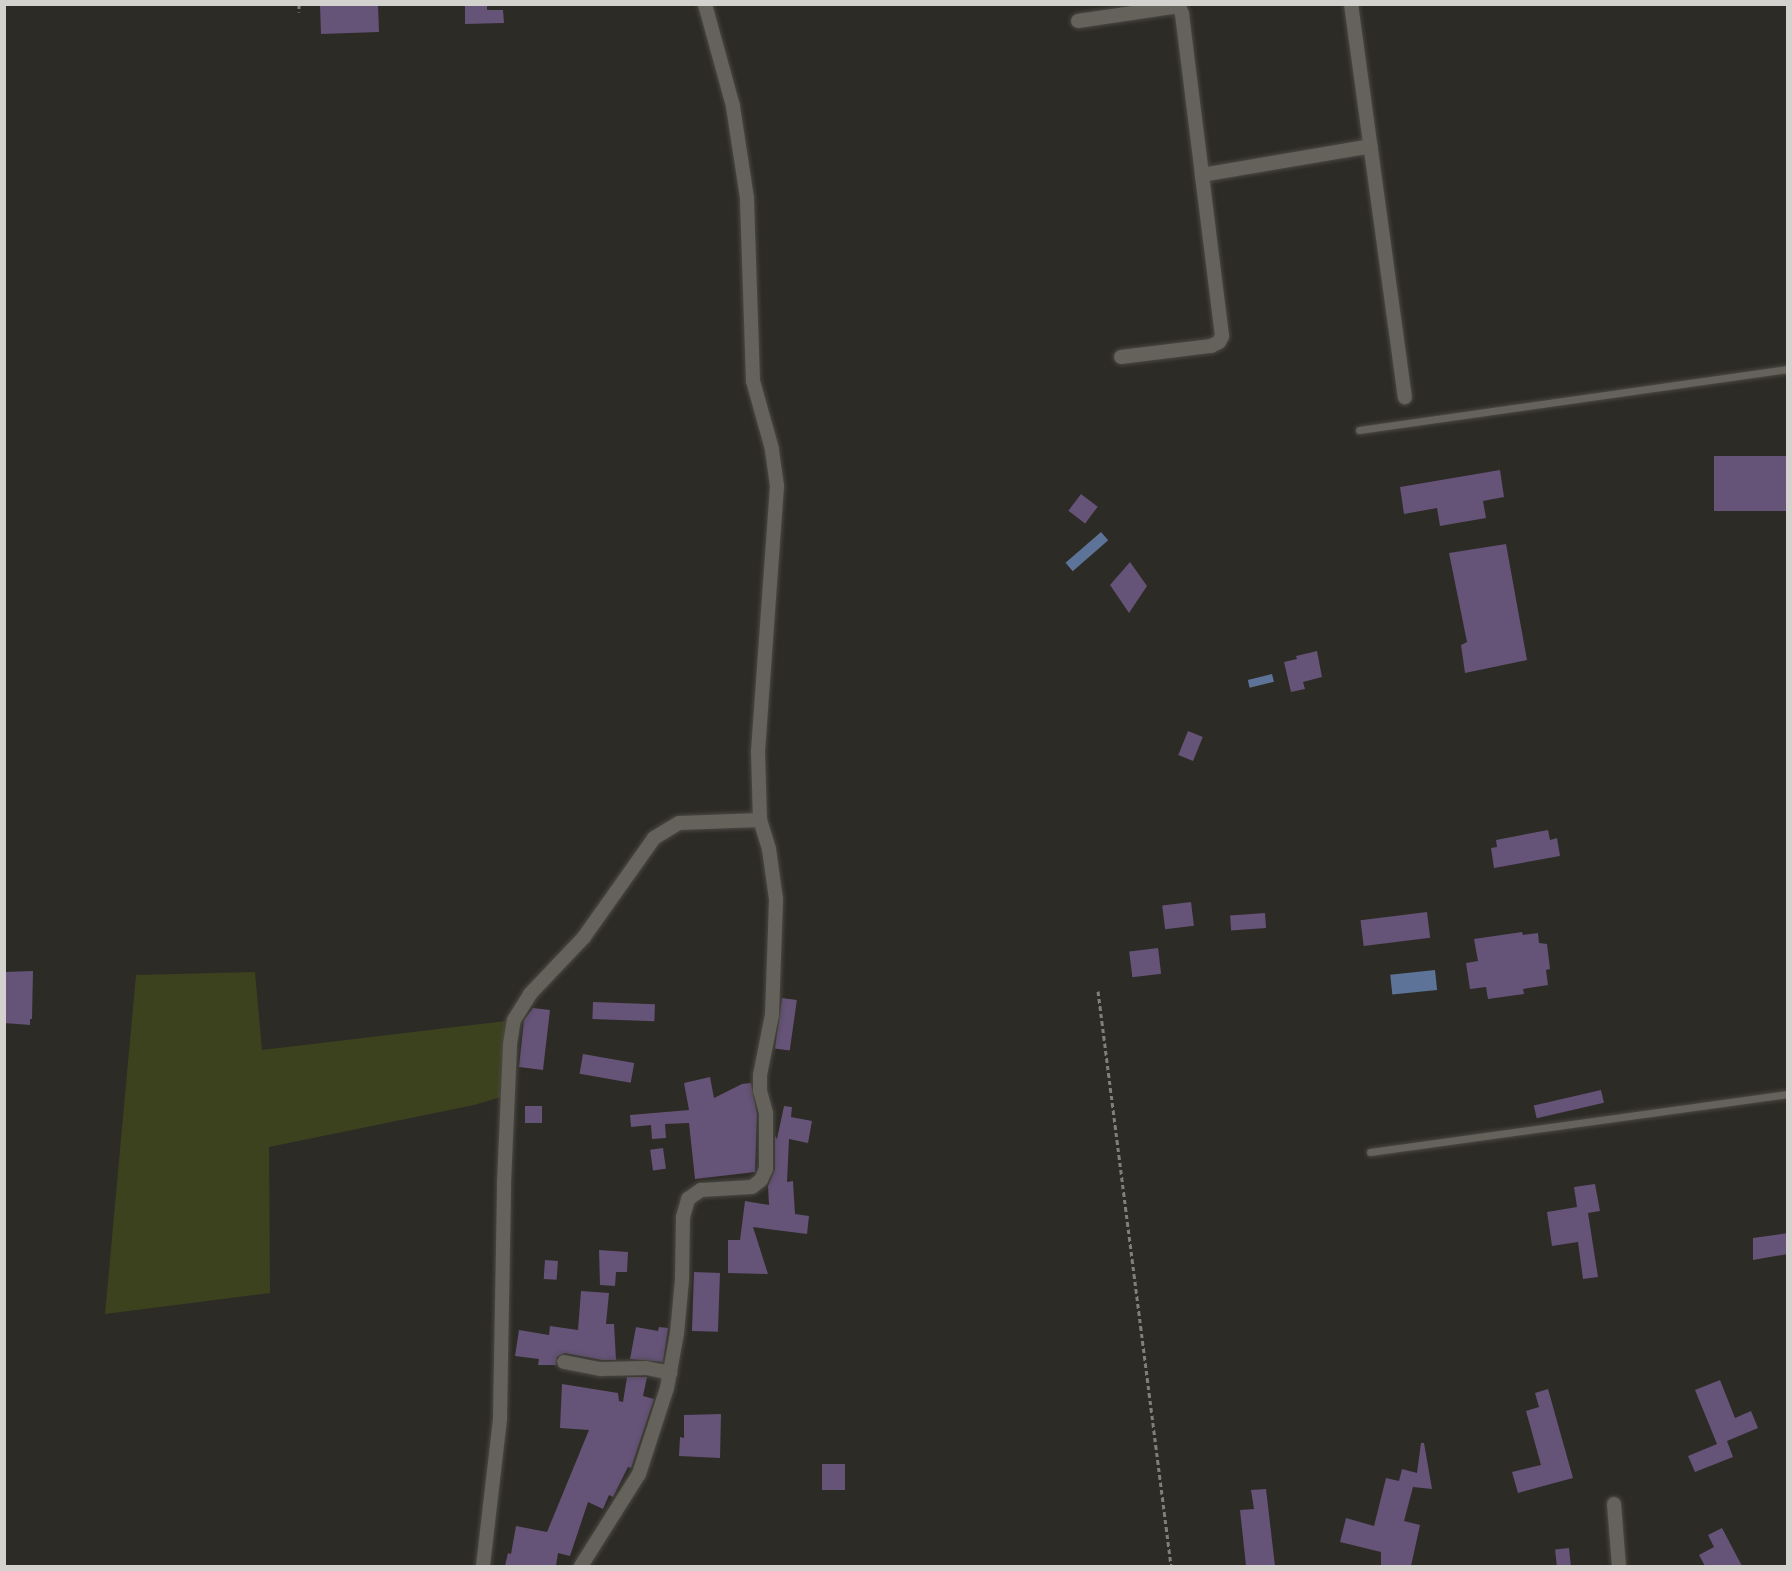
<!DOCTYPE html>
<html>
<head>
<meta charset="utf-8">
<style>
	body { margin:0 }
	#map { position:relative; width:1792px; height:1571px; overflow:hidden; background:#2d2b25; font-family:Rubik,sans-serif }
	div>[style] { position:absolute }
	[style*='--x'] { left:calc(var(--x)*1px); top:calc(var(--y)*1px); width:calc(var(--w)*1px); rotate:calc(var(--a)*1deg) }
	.green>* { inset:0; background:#3d421e }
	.water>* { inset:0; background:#5d7397; transform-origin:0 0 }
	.building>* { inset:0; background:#655378; transform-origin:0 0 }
	.path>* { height:3px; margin-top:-1.5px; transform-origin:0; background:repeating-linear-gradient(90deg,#817f7a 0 4.5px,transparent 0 7.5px) }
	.roads { filter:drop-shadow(0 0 2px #4b4844) drop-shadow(0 0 2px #4b4844) }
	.lane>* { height:7px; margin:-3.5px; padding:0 3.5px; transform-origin:3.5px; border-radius:3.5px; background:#64625b }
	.street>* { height:14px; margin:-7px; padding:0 7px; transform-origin:7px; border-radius:7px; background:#64625b }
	span { translate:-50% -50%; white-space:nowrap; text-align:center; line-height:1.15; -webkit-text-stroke:4.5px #24211b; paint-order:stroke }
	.frame { position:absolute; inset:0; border:6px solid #d3d2ce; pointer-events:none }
</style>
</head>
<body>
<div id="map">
	<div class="green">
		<div style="clip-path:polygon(255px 972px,262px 1050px,514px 1020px,508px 1095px,474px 1105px,269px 1147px,270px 1293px,105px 1314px,136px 975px)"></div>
	</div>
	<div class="water">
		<div style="left:1101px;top:532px;width:11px;height:47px;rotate:49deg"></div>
		<div style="left:1272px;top:674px;width:8px;height:25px;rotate:76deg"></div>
		<div style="left:1435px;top:970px;width:20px;height:45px;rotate:84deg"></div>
	</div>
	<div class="building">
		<div style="left:378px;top:4px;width:28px;height:58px;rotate:88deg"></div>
		<div style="clip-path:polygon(465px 4px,487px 4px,487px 10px,503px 10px,504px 23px,465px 24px)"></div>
		<div style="left:1788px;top:456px;width:55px;height:74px;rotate:90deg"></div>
		<div style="clip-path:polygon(1500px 470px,1504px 497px,1483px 501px,1486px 518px,1440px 526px,1437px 508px,1404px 514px,1400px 487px)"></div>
		<div style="left:1081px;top:494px;width:21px;height:21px;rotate:37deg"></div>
		<div style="clip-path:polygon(1506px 544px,1527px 660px,1465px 673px,1461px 645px,1467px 642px,1449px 553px)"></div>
		<div style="clip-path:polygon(1130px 562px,1147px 586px,1129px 613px,1110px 585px)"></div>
		<div style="clip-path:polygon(1317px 651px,1322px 677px,1303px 682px,1305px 689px,1291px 692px,1284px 662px,1297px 659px,1296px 656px)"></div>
		<div style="left:1188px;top:731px;width:16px;height:26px;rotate:22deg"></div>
		<div style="clip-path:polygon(1548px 830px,1550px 840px,1557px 838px,1560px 856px,1494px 868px,1491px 848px,1497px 847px,1496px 840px)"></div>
		<div style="left:1191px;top:902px;width:24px;height:29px;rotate:83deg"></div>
		<div style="left:1427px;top:912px;width:26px;height:67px;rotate:83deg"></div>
		<div style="left:1265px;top:913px;width:15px;height:35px;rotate:86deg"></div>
		<div style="clip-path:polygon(1522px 932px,1523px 935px,1538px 933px,1539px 943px,1547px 944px,1550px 969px,1546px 970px,1548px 985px,1523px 989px,1524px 994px,1488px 999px,1486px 987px,1470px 989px,1466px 963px,1478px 961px,1474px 939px)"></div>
		<div style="left:1158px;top:948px;width:26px;height:29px;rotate:83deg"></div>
		<div style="clip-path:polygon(33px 971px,32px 1019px,30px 1019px,30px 1025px,4px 1023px,4px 972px)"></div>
		<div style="left:782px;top:998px;width:15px;height:51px;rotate:8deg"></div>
		<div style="left:593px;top:1002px;width:62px;height:17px;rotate:2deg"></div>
		<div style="clip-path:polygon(533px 1008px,550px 1010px,543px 1070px,519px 1067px,524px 1020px)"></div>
		<div style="left:583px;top:1054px;width:52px;height:20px;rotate:10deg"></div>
		<div style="clip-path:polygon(710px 1077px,714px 1098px,742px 1084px,751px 1083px,757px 1114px,755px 1172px,695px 1179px,689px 1123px,665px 1124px,666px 1138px,652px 1139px,651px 1125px,631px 1127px,630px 1115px,689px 1110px,684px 1083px)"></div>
		<div style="left:1601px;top:1090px;width:13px;height:69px;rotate:77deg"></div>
		<div style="left:525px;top:1106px;width:17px;height:17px"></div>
		<div style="clip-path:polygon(784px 1106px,792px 1107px,791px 1117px,812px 1121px,808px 1143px,789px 1139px,787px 1182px,793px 1181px,795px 1214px,809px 1216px,807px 1234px,753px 1227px,768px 1274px,728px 1273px,728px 1240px,740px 1240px,745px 1201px,769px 1205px,768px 1186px,775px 1169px,775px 1136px,777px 1139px)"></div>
		<div style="left:663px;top:1148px;width:21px;height:13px;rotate:82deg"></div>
		<div style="clip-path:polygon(1595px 1184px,1600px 1211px,1588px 1213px,1598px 1277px,1583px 1279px,1578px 1242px,1552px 1246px,1547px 1212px,1577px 1207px,1574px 1187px)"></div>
		<div style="clip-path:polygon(1788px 1233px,1788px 1254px,1753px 1260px,1753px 1238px)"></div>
		<div style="clip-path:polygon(599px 1250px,628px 1252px,627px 1272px,616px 1272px,615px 1286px,600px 1285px)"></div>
		<div style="left:545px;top:1260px;width:13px;height:19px;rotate:4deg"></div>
		<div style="left:694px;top:1272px;width:26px;height:59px;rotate:2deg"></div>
		<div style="clip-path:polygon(581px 1291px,609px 1293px,606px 1324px,614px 1324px,616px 1360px,602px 1360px,565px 1353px,557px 1357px,556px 1365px,538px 1365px,539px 1359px,515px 1356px,519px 1330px,549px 1335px,550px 1326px,578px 1330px)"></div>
		<div style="clip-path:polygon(636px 1327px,658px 1331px,659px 1327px,668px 1328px,663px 1362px,630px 1359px)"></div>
		<div style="clip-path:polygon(627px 1377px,647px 1377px,643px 1396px,654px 1399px,631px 1468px,628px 1467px,613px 1497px,609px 1495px,603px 1509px,588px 1502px,570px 1556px,558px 1553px,556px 1566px,505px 1566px,508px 1553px,511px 1554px,516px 1526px,547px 1532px,589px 1430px,560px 1428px,562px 1384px,618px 1393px,619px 1401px,623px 1402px)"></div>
		<div style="clip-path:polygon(1720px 1380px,1735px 1418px,1751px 1411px,1758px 1428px,1727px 1441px,1733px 1457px,1695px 1472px,1688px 1456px,1717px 1444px,1695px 1390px)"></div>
		<div style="clip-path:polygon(1548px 1389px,1573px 1478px,1518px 1493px,1512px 1472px,1541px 1465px,1526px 1411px,1539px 1407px,1535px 1393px)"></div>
		<div style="clip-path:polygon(721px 1414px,720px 1458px,679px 1456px,680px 1437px,684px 1438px,684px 1415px)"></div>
		<div style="clip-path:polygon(1421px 1443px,1424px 1443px,1432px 1489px,1413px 1487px,1404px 1521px,1420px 1525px,1411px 1566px,1381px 1566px,1381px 1552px,1340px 1542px,1346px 1518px,1374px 1526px,1386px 1478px,1399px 1481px,1402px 1469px,1417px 1473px)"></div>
		<div style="left:822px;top:1464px;width:23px;height:26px"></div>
		<div style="clip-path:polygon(1266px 1489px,1275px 1566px,1246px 1566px,1240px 1510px,1254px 1509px,1251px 1490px)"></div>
		<div style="clip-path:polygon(1722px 1528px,1742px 1566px,1705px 1566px,1699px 1555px,1714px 1547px,1708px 1535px)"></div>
		<div style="left:1569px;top:1548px;width:18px;height:14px;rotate:84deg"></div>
	</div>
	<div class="path">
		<div style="--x:299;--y:4;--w:8;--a:90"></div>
		<div style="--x:1098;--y:991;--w:580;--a:82.76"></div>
	</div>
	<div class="roads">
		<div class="lane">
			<div style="--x:1359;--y:430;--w:433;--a:-8.1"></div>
			<div style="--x:1370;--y:1152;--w:422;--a:-7.9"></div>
		</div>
		<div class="street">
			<div style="--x:1351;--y:4;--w:397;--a:82.2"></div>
			<div style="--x:1078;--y:21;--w:102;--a:-8.4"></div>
			<div style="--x:1179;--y:6;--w:9;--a:69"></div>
			<div style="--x:1182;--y:14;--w:162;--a:82.9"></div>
			<div style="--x:1202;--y:175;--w:171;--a:-9.7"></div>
			<div style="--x:1121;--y:357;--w:91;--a:-7"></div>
			<div style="--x:1211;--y:346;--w:9;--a:-27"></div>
			<div style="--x:1219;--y:342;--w:7;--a:-63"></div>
			<div style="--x:1222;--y:336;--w:162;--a:-97.1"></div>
			<div style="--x:564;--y:1362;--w:38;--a:11"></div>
			<div style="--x:601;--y:1369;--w:45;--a:-1.3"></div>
			<div style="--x:646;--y:1368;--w:25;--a:11"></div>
			<div style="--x:1614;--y:1504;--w:62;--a:85.4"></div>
			<div style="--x:483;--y:1566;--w:149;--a:-83.4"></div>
			<div style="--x:500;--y:1418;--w:235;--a:-89"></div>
			<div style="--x:504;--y:1183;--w:139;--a:-87.5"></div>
			<div style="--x:510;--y:1044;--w:24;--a:-81"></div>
			<div style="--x:514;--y:1020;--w:31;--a:-58"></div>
			<div style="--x:530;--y:994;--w:79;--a:-46.5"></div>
			<div style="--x:584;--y:937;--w:121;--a:-54.7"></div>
			<div style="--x:654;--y:838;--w:29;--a:-31"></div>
			<div style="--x:679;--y:823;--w:81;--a:-2.1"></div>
			<div style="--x:581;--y:1566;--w:109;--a:-57.8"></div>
			<div style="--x:639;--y:1474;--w:90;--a:-72"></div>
			<div style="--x:667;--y:1388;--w:56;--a:-79.7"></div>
			<div style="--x:677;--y:1333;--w:53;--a:-84.6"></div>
			<div style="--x:682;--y:1280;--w:63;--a:-89.1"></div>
			<div style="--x:683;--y:1217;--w:19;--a:-74"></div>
			<div style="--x:688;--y:1199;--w:16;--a:-35"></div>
			<div style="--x:701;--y:1190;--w:51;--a:-3.4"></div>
			<div style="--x:752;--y:1187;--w:11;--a:-38"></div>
			<div style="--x:761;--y:1180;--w:12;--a:-66"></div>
			<div style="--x:766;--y:1169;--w:56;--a:-90"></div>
			<div style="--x:766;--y:1113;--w:23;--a:-105"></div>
			<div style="--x:760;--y:1091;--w:16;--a:-90"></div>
			<div style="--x:760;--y:1075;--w:61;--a:-78.7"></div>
			<div style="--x:772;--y:1015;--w:116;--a:-88"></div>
			<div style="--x:776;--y:899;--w:50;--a:-98"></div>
			<div style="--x:769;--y:849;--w:30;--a:-107"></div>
			<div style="--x:760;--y:820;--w:69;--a:-91.7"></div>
			<div style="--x:758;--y:751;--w:266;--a:-85.9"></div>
			<div style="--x:777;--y:486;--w:37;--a:-98"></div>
			<div style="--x:772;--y:449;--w:71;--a:-105.6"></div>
			<div style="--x:753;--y:381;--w:183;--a:-91.9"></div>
			<div style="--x:747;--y:198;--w:93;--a:-98.7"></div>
			<div style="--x:733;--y:106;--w:106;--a:-105.4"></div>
		</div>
	</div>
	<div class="frame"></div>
</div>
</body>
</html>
